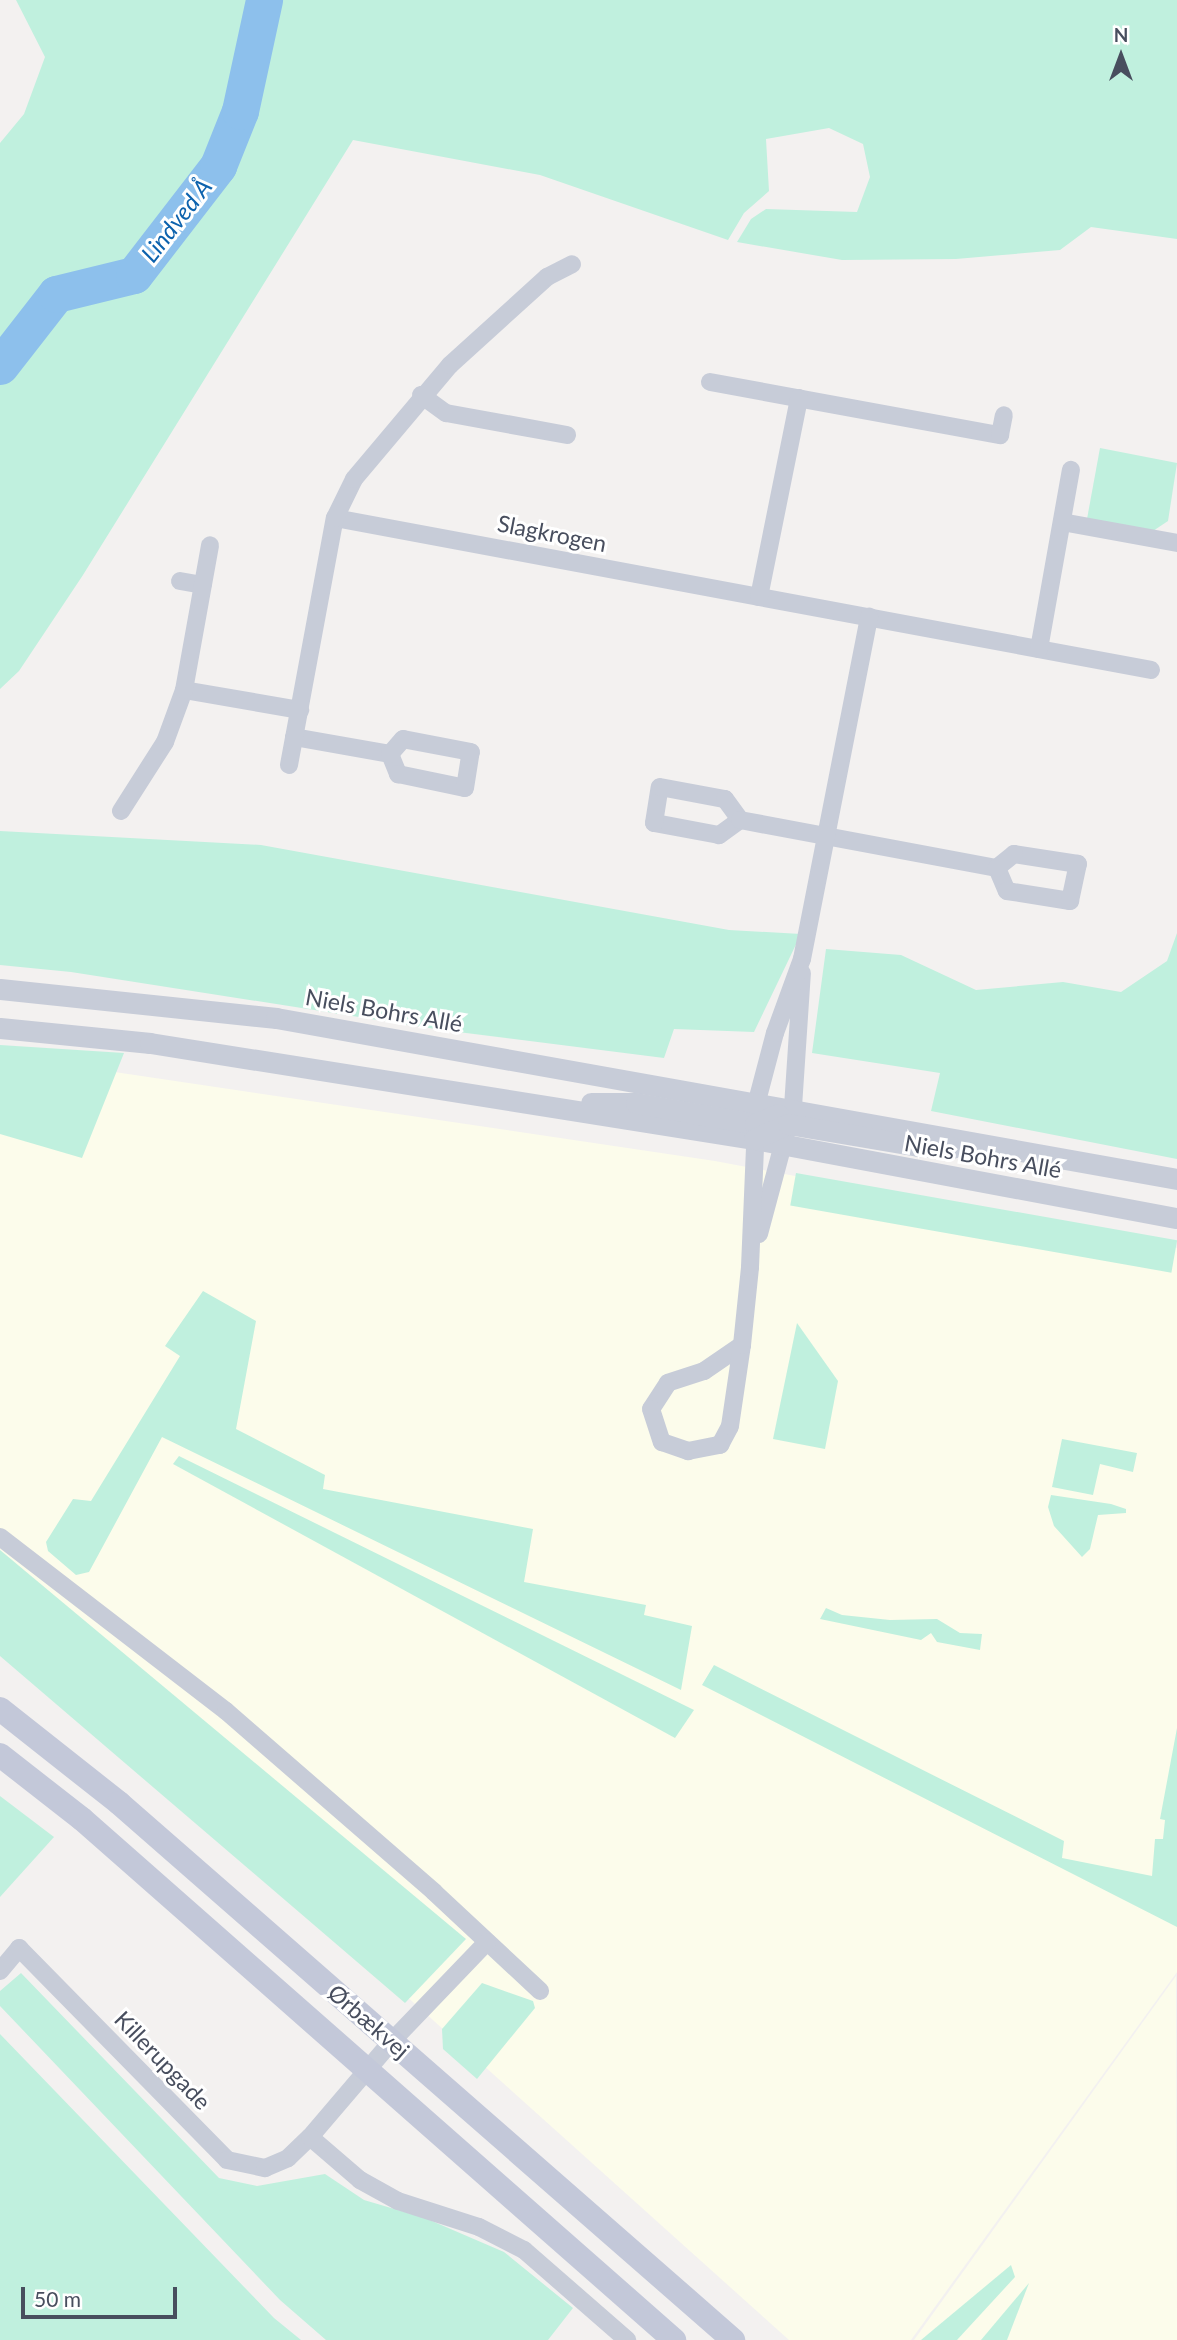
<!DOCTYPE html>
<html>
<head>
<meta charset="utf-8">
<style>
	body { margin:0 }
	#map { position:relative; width:1177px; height:2340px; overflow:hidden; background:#f3f1f0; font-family:Lato,sans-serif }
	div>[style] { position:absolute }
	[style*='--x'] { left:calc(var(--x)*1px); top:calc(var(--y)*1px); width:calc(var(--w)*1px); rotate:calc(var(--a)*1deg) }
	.commercial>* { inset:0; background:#fcfceb }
	.green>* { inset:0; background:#c0f0de; transform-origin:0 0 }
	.river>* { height:37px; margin:-18.5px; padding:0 18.5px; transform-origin:18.5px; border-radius:18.5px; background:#8dc0ec }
	.minor>* { height:18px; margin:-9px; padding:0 9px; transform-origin:9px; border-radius:9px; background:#c7ccd8 }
	.tertiary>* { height:21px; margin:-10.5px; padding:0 10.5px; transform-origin:10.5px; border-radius:10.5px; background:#c7ccd8 }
	.secondary>* { height:24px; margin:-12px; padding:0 12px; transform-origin:12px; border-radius:12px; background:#c3c8d9 }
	span { translate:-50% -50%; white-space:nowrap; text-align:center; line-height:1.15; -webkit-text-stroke:6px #fff; paint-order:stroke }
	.street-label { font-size:23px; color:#484e5e }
	.water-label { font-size:24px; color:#0c62ad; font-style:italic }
	.north { position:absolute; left:1086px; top:21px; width:70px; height:70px; -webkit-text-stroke:5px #fff; paint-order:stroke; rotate:0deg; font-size:19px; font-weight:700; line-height:28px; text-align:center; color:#484e5e }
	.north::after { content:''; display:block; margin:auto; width:24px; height:32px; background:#484e5e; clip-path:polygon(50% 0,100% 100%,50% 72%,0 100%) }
	.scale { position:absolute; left:21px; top:2287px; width:156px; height:32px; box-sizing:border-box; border:4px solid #484e5e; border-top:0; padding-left:9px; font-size:21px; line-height:24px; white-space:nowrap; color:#484e5e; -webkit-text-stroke:5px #fff; paint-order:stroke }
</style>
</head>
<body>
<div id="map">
	<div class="commercial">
		<div style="clip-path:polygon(0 1055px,715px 1161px,1177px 1248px,1177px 1972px,911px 2340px,789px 2340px,0 1631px)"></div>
		<div style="clip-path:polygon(1176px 1976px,1177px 2340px,914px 2340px)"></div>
	</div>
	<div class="green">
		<div style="clip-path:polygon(16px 0,1177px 0,1177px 239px,1091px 227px,1060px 250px,956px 259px,842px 260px,737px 242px,751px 219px,766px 209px,857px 212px,870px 177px,863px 144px,829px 128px,766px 139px,769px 191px,744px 213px,728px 240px,540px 175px,353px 140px,83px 575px,19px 671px,0 689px,0 143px,24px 114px,45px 57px)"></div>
		<div style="clip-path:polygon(1100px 448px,1177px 463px,1168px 521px,1153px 531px,1087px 519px)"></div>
		<div style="clip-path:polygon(0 831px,261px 845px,729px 930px,801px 934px,754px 1032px,674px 1029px,664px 1058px,442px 1030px,71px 972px,0 965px)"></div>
		<div style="clip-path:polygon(1177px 933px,1177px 1159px,931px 1111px,940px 1073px,812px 1053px,826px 949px,901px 955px,976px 990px,1063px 982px,1121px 992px,1167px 961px)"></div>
		<div style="clip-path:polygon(0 1045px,124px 1053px,82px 1158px,0 1134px)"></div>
		<div style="left:796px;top:1173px;width:387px;height:33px;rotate:10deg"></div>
		<div style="clip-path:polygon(203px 1291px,256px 1321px,236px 1429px,325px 1475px,323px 1489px,533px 1529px,524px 1582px,646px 1605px,644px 1615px,692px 1626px,681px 1690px,162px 1437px,89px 1572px,76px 1575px,48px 1551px,46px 1542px,73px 1499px,91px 1501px,180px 1356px,165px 1346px)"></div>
		<div style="clip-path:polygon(797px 1323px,838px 1381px,825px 1449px,773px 1439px)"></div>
		<div style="clip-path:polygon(1062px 1439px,1137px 1453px,1133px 1472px,1100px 1464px,1093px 1495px,1052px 1487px)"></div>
		<div style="clip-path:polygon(179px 1456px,694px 1710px,675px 1738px,173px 1464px)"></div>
		<div style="clip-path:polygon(1051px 1495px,1111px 1504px,1126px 1509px,1126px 1513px,1098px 1515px,1090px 1549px,1082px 1557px,1054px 1526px,1048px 1507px)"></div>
		<div style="clip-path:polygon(0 1550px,466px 1939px,405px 2003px,0 1656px)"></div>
		<div style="clip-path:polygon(826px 1608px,842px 1615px,890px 1620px,937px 1619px,960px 1633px,982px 1634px,980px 1650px,937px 1642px,931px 1633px,921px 1640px,820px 1619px)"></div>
		<div style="clip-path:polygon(714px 1665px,1064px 1841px,1062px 1858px,1152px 1876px,1155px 1839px,1163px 1839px,1165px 1820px,1160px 1819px,1177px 1728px,1177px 1927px,702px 1685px)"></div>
		<div style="clip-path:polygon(0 1796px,54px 1837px,0 1897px)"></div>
		<div style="clip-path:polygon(21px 1973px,219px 2178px,257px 2186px,325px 2174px,364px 2200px,425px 2218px,504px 2252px,573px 2308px,548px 2340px,326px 2340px,280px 2300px,0 2006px,0 1991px)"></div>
		<div style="clip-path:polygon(482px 1983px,533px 2001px,535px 2008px,477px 2079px,443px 2049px,442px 2029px)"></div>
		<div style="clip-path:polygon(0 2034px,274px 2318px,301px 2340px,0 2340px)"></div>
		<div style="clip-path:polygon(1011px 2265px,1015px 2277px,957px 2340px,921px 2340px)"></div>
		<div style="clip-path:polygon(1029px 2283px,1007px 2340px,981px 2340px)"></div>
	</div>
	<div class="river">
		<div style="--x:0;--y:366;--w:91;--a:-52.1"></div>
		<div style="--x:56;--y:294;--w:80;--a:-13.7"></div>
		<div style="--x:134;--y:275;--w:138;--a:-52.4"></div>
		<div style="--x:218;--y:166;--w:59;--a:-68.2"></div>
		<div style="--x:240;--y:111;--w:114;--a:-77.8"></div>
	</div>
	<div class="minor">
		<div style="--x:710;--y:382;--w:295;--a:10.4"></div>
		<div style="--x:1000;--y:435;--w:20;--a:-79"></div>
		<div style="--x:421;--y:395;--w:31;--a:36"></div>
		<div style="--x:446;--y:413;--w:123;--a:10.3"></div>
		<div style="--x:335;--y:518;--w:830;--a:10.55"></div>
		<div style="--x:1062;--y:522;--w:117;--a:10.3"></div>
		<div style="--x:180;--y:581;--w:23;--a:10"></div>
		<div style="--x:759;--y:597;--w:203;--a:-78.6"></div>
		<div style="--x:1039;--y:649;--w:182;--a:-79.9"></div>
		<div style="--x:184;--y:690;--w:118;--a:9.8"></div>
		<div style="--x:294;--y:737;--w:97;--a:10"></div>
		<div style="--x:390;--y:754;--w:22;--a:68"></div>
		<div style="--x:398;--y:774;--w:68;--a:11.8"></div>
		<div style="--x:465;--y:788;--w:36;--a:-81"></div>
		<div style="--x:471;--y:752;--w:69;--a:-169.2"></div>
		<div style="--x:403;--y:739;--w:20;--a:131"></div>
		<div style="--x:289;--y:765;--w:251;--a:-79.5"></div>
		<div style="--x:335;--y:518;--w:43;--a:-64"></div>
		<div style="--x:354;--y:479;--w:149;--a:-49.9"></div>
		<div style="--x:450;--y:365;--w:131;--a:-42.2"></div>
		<div style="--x:547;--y:277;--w:28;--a:-27"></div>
		<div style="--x:121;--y:811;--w:82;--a:-57.5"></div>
		<div style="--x:165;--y:742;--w:55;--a:-69.9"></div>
		<div style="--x:184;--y:690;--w:147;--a:-79.8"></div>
		<div style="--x:740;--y:820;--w:26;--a:144"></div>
		<div style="--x:719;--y:835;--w:66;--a:-169.5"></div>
		<div style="--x:654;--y:823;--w:36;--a:-81"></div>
		<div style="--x:660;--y:787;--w:66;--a:10.5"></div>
		<div style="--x:725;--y:799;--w:26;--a:54"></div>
		<div style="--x:740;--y:820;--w:261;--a:10.6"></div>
		<div style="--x:997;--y:868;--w:25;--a:67"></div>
		<div style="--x:1007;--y:891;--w:64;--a:9"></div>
		<div style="--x:1070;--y:901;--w:38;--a:-78"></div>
		<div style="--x:1078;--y:864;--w:65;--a:-171.1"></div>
		<div style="--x:1014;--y:854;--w:22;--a:141"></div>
		<div style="--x:759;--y:1234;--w:131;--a:-75"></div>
		<div style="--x:793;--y:1107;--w:134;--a:-86.2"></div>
		<div style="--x:742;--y:1345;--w:46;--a:145.6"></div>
		<div style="--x:704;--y:1371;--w:38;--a:162"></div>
		<div style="--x:668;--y:1383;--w:31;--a:123"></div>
		<div style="--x:651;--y:1409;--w:35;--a:72"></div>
		<div style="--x:662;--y:1442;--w:28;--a:19"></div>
		<div style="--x:688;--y:1451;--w:33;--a:-11"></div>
		<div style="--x:720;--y:1445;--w:21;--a:-62"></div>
		<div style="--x:730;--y:1426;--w:82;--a:-81.6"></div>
		<div style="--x:742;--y:1345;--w:78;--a:-84.1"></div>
		<div style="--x:750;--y:1267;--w:166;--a:-87.6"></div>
		<div style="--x:757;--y:1101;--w:70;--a:-75.2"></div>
		<div style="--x:775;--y:1033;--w:79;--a:-70"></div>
		<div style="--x:802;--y:959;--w:349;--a:-78.9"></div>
		<div style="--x:0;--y:1537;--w:285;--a:37.6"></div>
		<div style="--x:226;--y:1711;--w:276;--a:41"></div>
		<div style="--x:434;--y:1892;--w:145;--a:43"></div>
		<div style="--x:0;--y:1971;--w:30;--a:-50"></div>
		<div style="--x:19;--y:1948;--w:297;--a:45.5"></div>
		<div style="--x:227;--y:2160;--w:39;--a:12"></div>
		<div style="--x:265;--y:2168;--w:25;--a:-23"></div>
		<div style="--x:288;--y:2158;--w:30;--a:-44"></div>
		<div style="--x:310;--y:2137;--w:126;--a:-49.5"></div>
		<div style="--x:392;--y:2041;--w:137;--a:-46.2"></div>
		<div style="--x:310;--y:2137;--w:66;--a:40.7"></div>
		<div style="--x:360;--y:2180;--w:43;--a:28.9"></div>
		<div style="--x:398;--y:2201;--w:85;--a:17.8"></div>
		<div style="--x:479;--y:2227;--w:51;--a:27.1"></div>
		<div style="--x:524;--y:2250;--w:137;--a:41.1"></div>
	</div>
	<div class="tertiary">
		<div style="--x:0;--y:989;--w:278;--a:6"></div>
		<div style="--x:276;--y:1018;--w:915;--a:10.13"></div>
		<div style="--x:0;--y:1028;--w:151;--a:5.7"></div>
		<div style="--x:150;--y:1043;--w:612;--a:9.03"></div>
		<div style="--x:754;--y:1139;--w:430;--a:10.6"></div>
		<div style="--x:591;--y:1103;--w:45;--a:0"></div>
		<div style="--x:636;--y:1103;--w:121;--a:10"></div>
		<div style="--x:755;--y:1124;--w:25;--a:-23"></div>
		<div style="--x:754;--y:1139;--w:37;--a:-24"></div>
		<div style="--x:788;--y:1124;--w:132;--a:9.6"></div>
		<div style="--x:918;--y:1146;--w:35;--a:3"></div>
	</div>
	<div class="secondary">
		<div style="--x:0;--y:1709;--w:152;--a:38.3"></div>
		<div style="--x:119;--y:1803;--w:816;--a:41.17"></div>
		<div style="--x:0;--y:1755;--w:104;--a:38"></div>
		<div style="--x:82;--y:1819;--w:789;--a:41.35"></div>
	</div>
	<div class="street-label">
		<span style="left:552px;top:533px;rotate:11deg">Slagkrogen</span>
		<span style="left:384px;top:1010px;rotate:10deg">Niels Bohrs Allé</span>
		<span style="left:983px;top:1156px;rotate:10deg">Niels Bohrs Allé</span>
		<span style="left:369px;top:2021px;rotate:41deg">Ørbækvej</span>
		<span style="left:163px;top:2060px;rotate:46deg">Killerupgade</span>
	</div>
	<div class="water-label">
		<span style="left:176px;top:220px;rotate:-52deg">Lindved Å</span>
	</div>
	<div class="north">N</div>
	<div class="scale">50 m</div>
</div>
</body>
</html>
